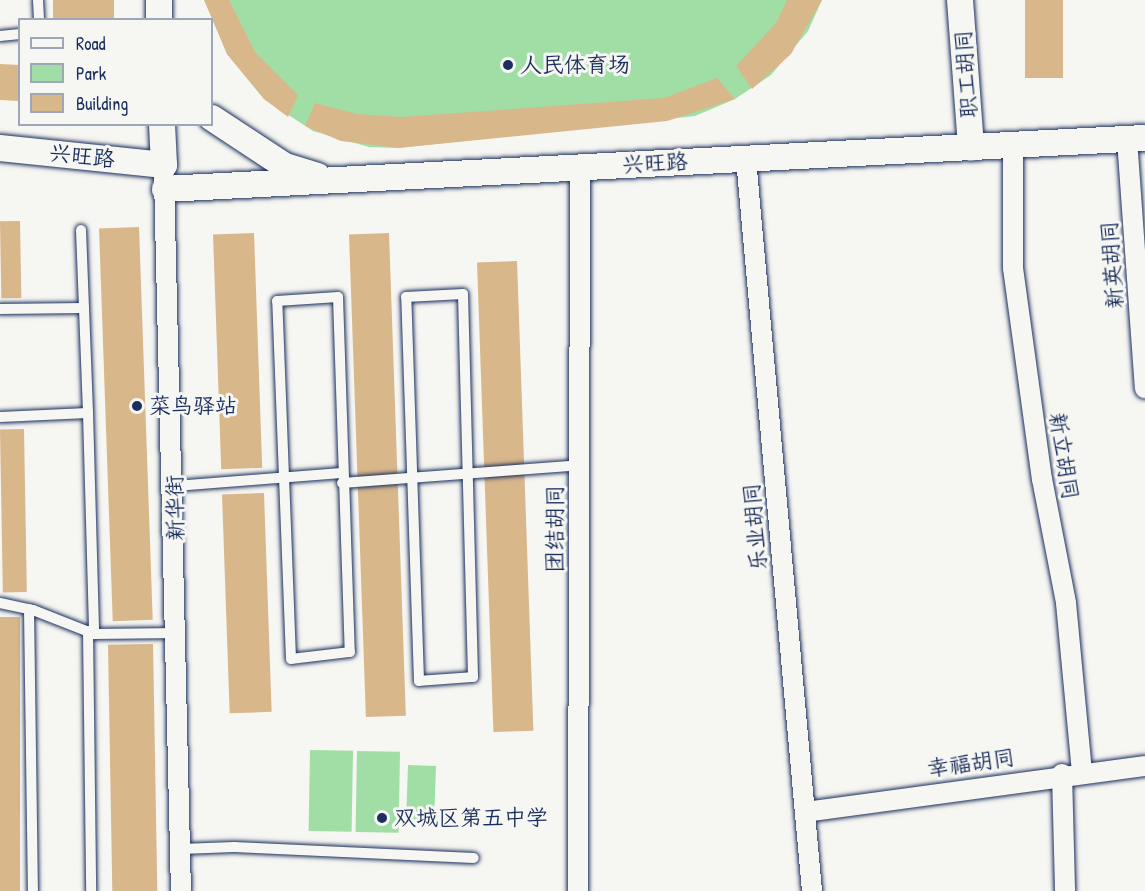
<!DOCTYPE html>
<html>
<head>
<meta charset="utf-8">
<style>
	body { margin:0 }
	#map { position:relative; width:1145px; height:891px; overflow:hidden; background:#f6f6f2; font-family:"Patrick Hand","LXGW WenKai TC",sans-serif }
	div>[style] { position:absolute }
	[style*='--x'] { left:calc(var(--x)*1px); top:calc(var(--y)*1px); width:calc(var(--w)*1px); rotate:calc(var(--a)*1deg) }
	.green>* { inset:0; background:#a1dea6; transform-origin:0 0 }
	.building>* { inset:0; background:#d8b78b; transform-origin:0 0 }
	.roads { filter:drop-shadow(0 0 2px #1b2f5e) drop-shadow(0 0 2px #1b2f5e) }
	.service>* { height:10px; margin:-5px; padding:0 5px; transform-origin:5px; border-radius:5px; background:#f6f6f2 }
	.minor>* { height:20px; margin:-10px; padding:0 10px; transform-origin:10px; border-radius:10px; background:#f6f6f2 }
	.tertiary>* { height:26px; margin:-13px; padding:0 13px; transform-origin:13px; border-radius:13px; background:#f6f6f2 }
	.dots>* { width:16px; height:16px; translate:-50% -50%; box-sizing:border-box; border:3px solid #f6f6f2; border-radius:50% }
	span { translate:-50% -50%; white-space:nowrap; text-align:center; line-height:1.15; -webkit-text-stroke:6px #f6f6f2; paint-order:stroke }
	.poi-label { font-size:22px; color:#1b2f5e }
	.left { translate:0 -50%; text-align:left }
	.street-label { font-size:22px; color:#1b2f5e }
	.legend { position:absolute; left:18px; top:18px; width:195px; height:108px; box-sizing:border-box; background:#f6f6f2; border:2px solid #9ea6b7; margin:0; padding:8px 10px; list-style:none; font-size:18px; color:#1b2f5e }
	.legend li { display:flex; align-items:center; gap:12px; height:30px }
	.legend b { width:30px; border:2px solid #9ea6b7 }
</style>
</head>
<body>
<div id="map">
	<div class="green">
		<div style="clip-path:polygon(205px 0,822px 0,808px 31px,771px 75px,735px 99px,695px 116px,398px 148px,369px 147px,313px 131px,264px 99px,227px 54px)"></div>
		<div style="left:310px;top:750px;width:43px;height:81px;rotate:1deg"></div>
		<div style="left:357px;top:751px;width:43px;height:81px;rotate:1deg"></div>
		<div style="left:408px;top:765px;width:28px;height:56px;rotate:2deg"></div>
	</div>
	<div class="building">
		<div style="left:53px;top:0;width:61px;height:20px"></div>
		<div style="clip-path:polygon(204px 0,229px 0,255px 52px,298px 95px,288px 117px,264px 99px,227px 54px)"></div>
		<div style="clip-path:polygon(787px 0,822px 0,791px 54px,752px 89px,736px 66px,776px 23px)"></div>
		<div style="left:1025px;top:0;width:38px;height:78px"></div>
		<div style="left:0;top:64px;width:20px;height:36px;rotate:3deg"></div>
		<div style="clip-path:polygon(717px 78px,735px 99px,667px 121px,398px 148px,341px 141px,305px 126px,315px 103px,357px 114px,401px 117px,664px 98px)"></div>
		<div style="left:20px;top:221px;width:77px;height:20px;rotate:89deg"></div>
		<div style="left:139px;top:227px;width:393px;height:40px;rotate:88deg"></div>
		<div style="left:254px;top:233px;width:235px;height:41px;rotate:88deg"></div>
		<div style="left:389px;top:233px;width:483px;height:40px;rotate:88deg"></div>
		<div style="left:517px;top:261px;width:470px;height:40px;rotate:88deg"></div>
		<div style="left:24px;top:429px;width:163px;height:24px;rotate:89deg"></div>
		<div style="left:264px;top:493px;width:219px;height:42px;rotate:88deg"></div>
		<div style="left:0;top:617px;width:20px;height:274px"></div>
		<div style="left:153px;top:644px;width:247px;height:45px;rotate:89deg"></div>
	</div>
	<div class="roads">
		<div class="service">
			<div style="--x:38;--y:0;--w:20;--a:87"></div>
			<div style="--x:0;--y:36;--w:20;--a:-6"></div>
			<div style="--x:81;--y:230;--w:183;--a:87.8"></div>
			<div style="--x:463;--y:294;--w:383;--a:88.5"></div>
			<div style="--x:473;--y:677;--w:54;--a:175.8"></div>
			<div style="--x:419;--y:681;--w:384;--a:-91.9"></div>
			<div style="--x:406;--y:297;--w:57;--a:-3"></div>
			<div style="--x:338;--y:297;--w:355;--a:88.1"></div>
			<div style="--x:350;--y:652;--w:59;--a:173.2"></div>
			<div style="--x:291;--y:659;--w:358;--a:-92.2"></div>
			<div style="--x:277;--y:301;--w:61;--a:-3.8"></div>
			<div style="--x:0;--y:309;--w:84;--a:-0.7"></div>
			<div style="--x:0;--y:417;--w:88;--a:-2.6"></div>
			<div style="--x:88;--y:413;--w:221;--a:88.4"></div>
			<div style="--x:342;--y:483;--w:238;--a:-4.3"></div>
			<div style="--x:175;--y:486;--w:167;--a:-4.5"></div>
			<div style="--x:0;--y:603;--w:34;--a:12"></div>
			<div style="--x:33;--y:610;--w:66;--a:21.5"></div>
			<div style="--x:94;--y:634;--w:84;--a:-0.7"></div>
			<div style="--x:29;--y:609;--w:282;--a:89.2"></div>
			<div style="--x:88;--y:631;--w:260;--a:89.3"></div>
			<div style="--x:181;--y:849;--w:53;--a:-2.2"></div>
			<div style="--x:234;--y:847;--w:240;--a:2.6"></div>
		</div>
		<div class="minor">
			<div style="--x:1127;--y:139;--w:250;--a:85.9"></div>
			<div style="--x:1013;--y:146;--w:122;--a:90"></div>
			<div style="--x:1013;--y:268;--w:213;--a:82.2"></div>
			<div style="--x:1042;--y:479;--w:126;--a:79"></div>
			<div style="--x:1066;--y:603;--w:170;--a:84.6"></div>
			<div style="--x:746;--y:159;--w:735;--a:84.85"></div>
			<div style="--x:164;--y:177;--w:714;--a:88.64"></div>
			<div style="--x:1062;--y:774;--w:117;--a:88.5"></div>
			<div style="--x:805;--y:812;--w:343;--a:-7.7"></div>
			<div style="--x:578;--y:891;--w:725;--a:-89.84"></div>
		</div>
		<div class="tertiary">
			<div style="--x:159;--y:0;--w:20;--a:90"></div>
			<div style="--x:960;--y:0;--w:148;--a:85.7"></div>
			<div style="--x:212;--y:118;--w:87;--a:33.3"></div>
			<div style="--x:285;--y:166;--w:34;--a:17"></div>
			<div style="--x:0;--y:148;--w:165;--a:5.9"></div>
			<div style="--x:164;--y:165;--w:41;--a:-92.8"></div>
			<div style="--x:165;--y:189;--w:981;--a:-2.98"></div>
		</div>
	</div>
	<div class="dots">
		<div style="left:508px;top:65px;background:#1b2f5e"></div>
		<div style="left:137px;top:406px;background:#1b2f5e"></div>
		<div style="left:382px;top:818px;background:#1b2f5e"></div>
	</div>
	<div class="poi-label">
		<span class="left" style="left:520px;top:65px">人民体育场</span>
		<span class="left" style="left:149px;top:406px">菜鸟驿站</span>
		<span class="left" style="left:394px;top:818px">双城区第五中学</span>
	</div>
	<div class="street-label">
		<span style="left:966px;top:74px;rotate:-94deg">职工胡同</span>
		<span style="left:82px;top:156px;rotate:6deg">兴旺路</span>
		<span style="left:655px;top:163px;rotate:-3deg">兴旺路</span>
		<span style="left:1112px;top:265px;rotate:-94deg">新英胡同</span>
		<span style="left:1064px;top:456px;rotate:81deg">新立胡同</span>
		<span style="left:175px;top:508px;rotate:-91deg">新华街</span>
		<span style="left:755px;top:527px;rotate:-95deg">乐业胡同</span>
		<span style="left:555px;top:529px;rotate:-90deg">团结胡同</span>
		<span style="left:971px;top:763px;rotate:-8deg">幸福胡同</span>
	</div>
	<ul class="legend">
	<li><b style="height:8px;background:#f6f6f2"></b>Road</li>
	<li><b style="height:16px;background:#a1dea6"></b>Park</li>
	<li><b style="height:16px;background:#d8b78b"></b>Building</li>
	</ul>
</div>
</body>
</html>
